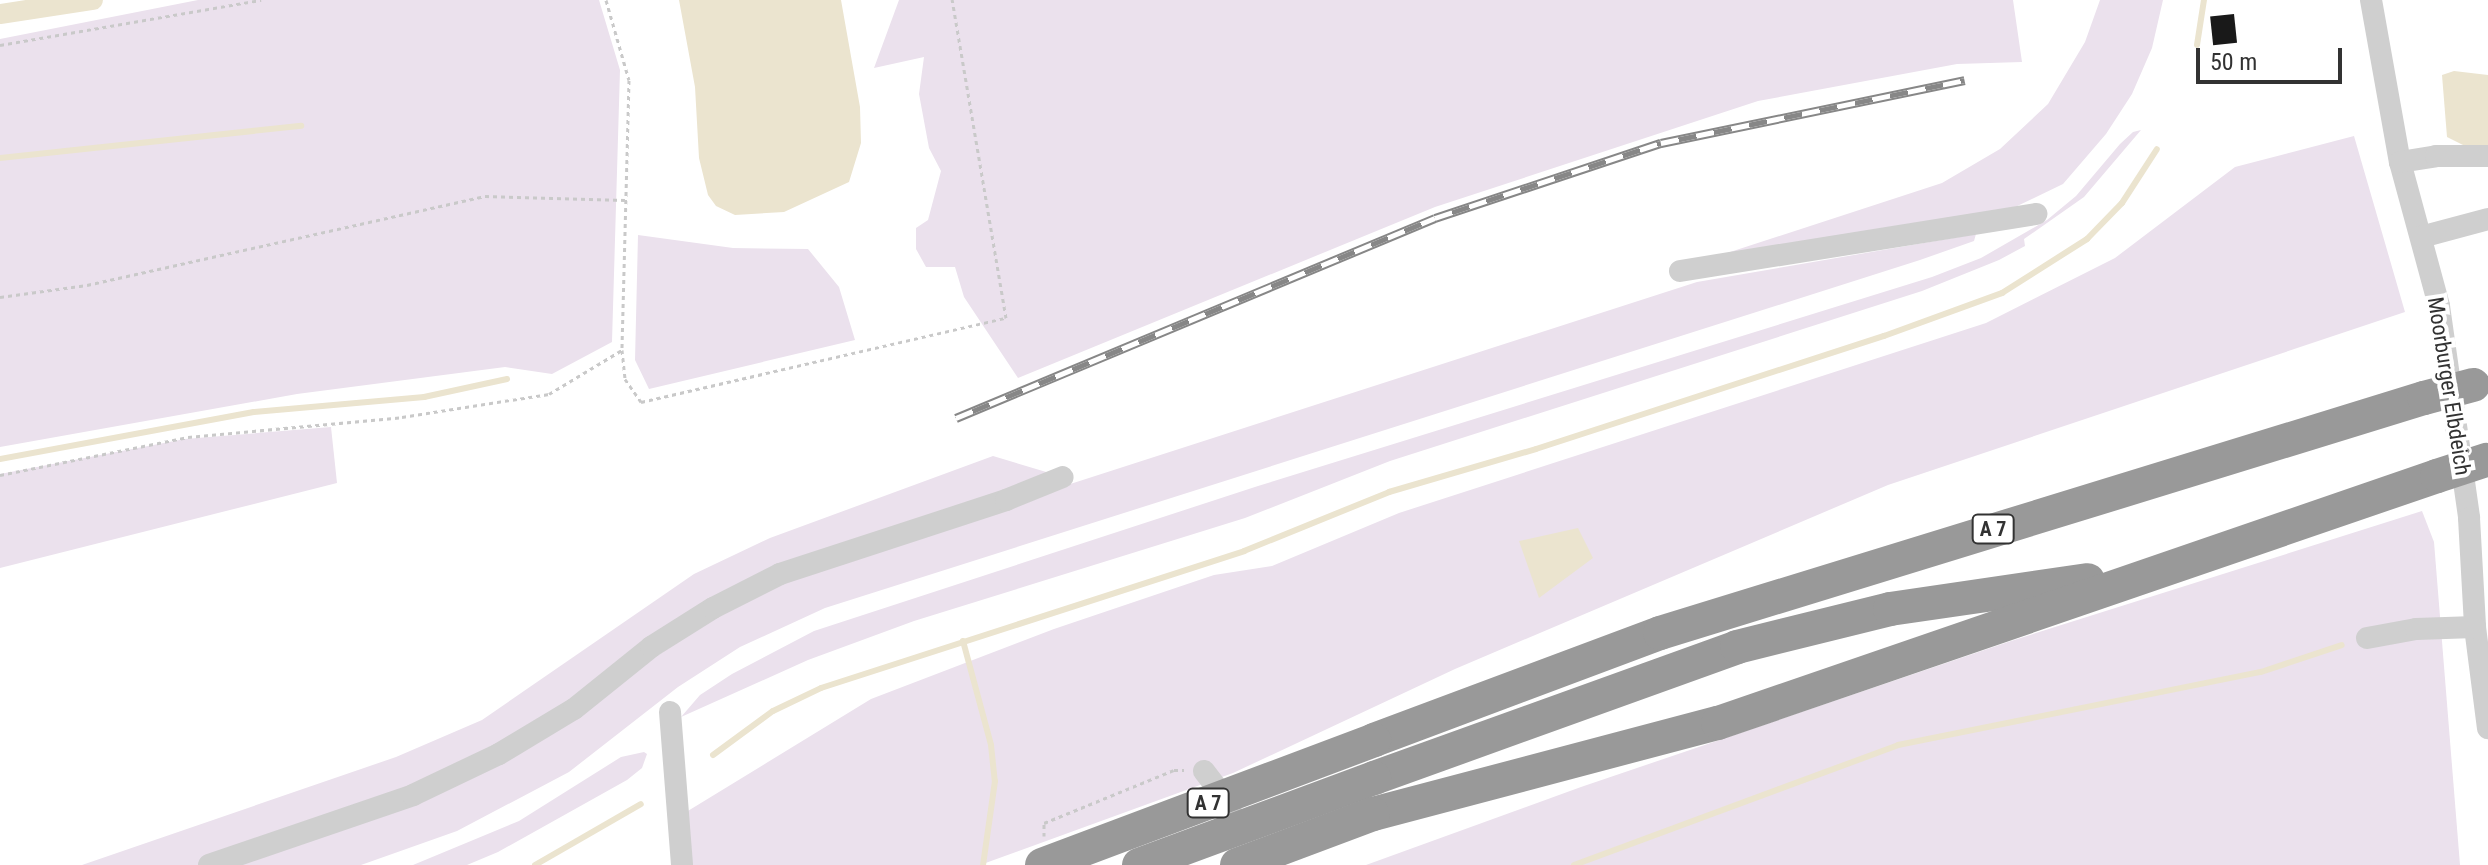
<!DOCTYPE html>
<html>
<head>
<meta charset="utf-8">
<style>
	body { margin:0 }
	#map { position:relative; width:2488px; height:865px; overflow:hidden; background:#fff; font-family:"Roboto Condensed",sans-serif }
	div>[style] { position:absolute }
	[style*='--x'] { left:calc(var(--x)*1px); top:calc(var(--y)*1px); width:calc(var(--w)*1px); rotate:calc(var(--a)*1deg) }
	.green>* { inset:0; background:#ebe1ed }
	.water>* { inset:0; background:#ebe4cf }
	.stream>* { height:6px; margin:-3px; padding:0 3px; transform-origin:3px; border-radius:3px; background:#ebe4cf }
	.canal>* { height:20px; margin:-10px; padding:0 10px; transform-origin:10px; border-radius:10px; background:#ebe4cf }
	.building>* { inset:0; background:#191919; transform-origin:0 0 }
	.path>* { height:3px; margin-top:-1.5px; transform-origin:0; background:repeating-linear-gradient(90deg,#c9c9c9 0 4px,transparent 0 8px) }
	.minor>* { height:22px; margin:-11px; padding:0 11px; transform-origin:11px; border-radius:11px; background:#cfcfcf }
	.highway>* { height:34px; margin:-17px; padding:0 17px; transform-origin:17px; border-radius:17px; background:#999 }
	.rail>* { height:9px; margin-top:-4.5px; transform-origin:0; background:repeating-linear-gradient(90deg,#fff 0 18px,#878787 0 36px); box-sizing:border-box; border-block:2px solid #878787 }
	.highway-bridge>* { height:34px; margin:-17px; padding:0 17px; transform-origin:17px; border-radius:17px; background:#999 }
	span { translate:-50% -50%; white-space:nowrap; text-align:center; line-height:1.15; -webkit-text-stroke:8px #fff; paint-order:stroke }
	.shield-label span { padding:2px 6px; background:#fff; border:2px solid; border-radius:6px; -webkit-text-stroke-width:0 }
	.shield-label { font-size:20px; color:#323232; font-weight:700 }
	.street-label { font-size:22px; color:#323232 }
	.scale { position:absolute; left:2196px; top:48px; width:146px; height:36px; box-sizing:border-box; border:4px solid #323232; border-top:0; padding-left:10px; font-size:24px; line-height:28px; white-space:nowrap; color:#323232; -webkit-text-stroke:6px #fff; paint-order:stroke }
</style>
</head>
<body>
<div id="map">
	<div class="green">
		<div style="clip-path:polygon(198px 0,599px 0,620px 70px,612px 342px,552px 374px,505px 367px,297px 394px,0 447px,0 39px)"></div>
		<div style="clip-path:polygon(899px 0,2013px 0,2022px 62px,1957px 64px,1758px 101px,1435px 207px,1018px 378px,964px 297px,955px 267px,926px 267px,916px 249px,916px 228px,928px 220px,941px 171px,929px 148px,919px 94px,924px 57px,874px 68px)"></div>
		<div style="clip-path:polygon(2100px 0,2163px 0,2152px 48px,2132px 94px,2106px 134px,2063px 184px,2013px 208px,1727px 253px,1942px 183px,2000px 149px,2048px 104px,2085px 42px)"></div>
		<div style="clip-path:polygon(2141px 130px,2084px 197px,2024px 239px,2025px 246px,1999px 260px,1922px 291px,1390px 461px,1245px 518px,914px 621px,808px 660px,681px 717px,700px 695px,732px 674px,814px 631px,1258px 486px,1932px 277px,1981px 258px,2047px 220px,2076px 196px,2120px 144px,2133px 132px)"></div>
		<div style="clip-path:polygon(2354px 136px,2405px 312px,1888px 485px,1455px 669px,1233px 773px,980px 865px,682px 865px,678px 817px,871px 699px,1054px 629px,1214px 575px,1272px 566px,1399px 513px,1986px 323px,2115px 258px,2235px 167px)"></div>
		<div style="clip-path:polygon(1976px 234px,1974px 241px,1920px 260px,825px 608px,740px 647px,678px 687px,569px 772px,457px 831px,361px 865px,222px 865px,398px 805px,606px 691px,743px 597px,980px 513px,1697px 282px)"></div>
		<div style="clip-path:polygon(638px 235px,733px 248px,808px 249px,839px 287px,855px 340px,649px 389px,635px 360px)"></div>
		<div style="clip-path:polygon(331px 427px,337px 483px,0 568px,0 474px,185px 439px)"></div>
		<div style="clip-path:polygon(993px 456px,1063px 477px,780px 574px,499px 754px,209px 865px,82px 865px,396px 757px,482px 720px,694px 574px,770px 538px)"></div>
		<div style="clip-path:polygon(2422px 511px,2434px 542px,2460px 865px,1366px 865px,1581px 787px,2011px 641px)"></div>
		<div style="clip-path:polygon(644px 752px,647px 754px,642px 768px,627px 780px,498px 852px,467px 865px,413px 865px,519px 821px,621px 757px)"></div>
	</div>
	<div class="water">
		<div style="clip-path:polygon(679px 0,841px 0,860px 107px,861px 143px,849px 182px,784px 212px,735px 215px,716px 206px,708px 195px,699px 158px,695px 87px)"></div>
		<div style="clip-path:polygon(2454px 71px,2488px 75px,2488px 147px,2465px 146px,2447px 137px,2442px 75px)"></div>
		<div style="clip-path:polygon(1578px 528px,1593px 558px,1539px 598px,1519px 541px)"></div>
	</div>
	<div class="stream">
		<div style="--x:2197;--y:45;--w:46;--a:-81.2"></div>
		<div style="--x:0;--y:158;--w:303;--a:-6.1"></div>
		<div style="--x:0;--y:459;--w:258;--a:-10.5"></div>
		<div style="--x:254;--y:412;--w:171;--a:-5"></div>
		<div style="--x:424;--y:397;--w:85;--a:-12.2"></div>
		<div style="--x:963;--y:641;--w:108;--a:74.9"></div>
		<div style="--x:991;--y:745;--w:36;--a:84"></div>
		<div style="--x:995;--y:781;--w:85;--a:98.1"></div>
		<div style="--x:713;--y:755;--w:74;--a:-36.3"></div>
		<div style="--x:773;--y:711;--w:53;--a:-25.6"></div>
		<div style="--x:821;--y:688;--w:445;--a:-17.9"></div>
		<div style="--x:1244;--y:551;--w:157;--a:-22.1"></div>
		<div style="--x:1389;--y:492;--w:153;--a:-16.3"></div>
		<div style="--x:1536;--y:449;--w:366;--a:-18"></div>
		<div style="--x:1884;--y:336;--w:126;--a:-20"></div>
		<div style="--x:2002;--y:293;--w:101;--a:-32.4"></div>
		<div style="--x:2087;--y:239;--w:50;--a:-45.8"></div>
		<div style="--x:2122;--y:203;--w:64;--a:-57.1"></div>
		<div style="--x:535;--y:865;--w:122;--a:-29.9"></div>
		<div style="--x:1574;--y:865;--w:346;--a:-20.3"></div>
		<div style="--x:1898;--y:745;--w:370;--a:-11.4"></div>
		<div style="--x:2261;--y:672;--w:85;--a:-18.4"></div>
	</div>
	<div class="canal">
		<div style="--x:0;--y:14;--w:94;--a:-8.6"></div>
	</div>
	<div class="building">
		<div style="left:2234px;top:14px;width:29px;height:24px;rotate:84deg"></div>
	</div>
	<div class="path">
		<div style="--x:606;--y:0;--w:83;--a:74"></div>
		<div style="--x:629;--y:80;--w:270;--a:91.5"></div>
		<div style="--x:622;--y:350;--w:29;--a:84"></div>
		<div style="--x:625;--y:379;--w:28;--a:55"></div>
		<div style="--x:641;--y:402;--w:375;--a:-13"></div>
		<div style="--x:1006;--y:318;--w:323;--a:-99.6"></div>
		<div style="--x:0;--y:45;--w:265;--a:-9.8"></div>
		<div style="--x:0;--y:297;--w:88;--a:-7.9"></div>
		<div style="--x:87;--y:285;--w:408;--a:-12.6"></div>
		<div style="--x:485;--y:196;--w:140;--a:1.6"></div>
		<div style="--x:0;--y:475;--w:192;--a:-11.4"></div>
		<div style="--x:188;--y:437;--w:215;--a:-5.3"></div>
		<div style="--x:402;--y:417;--w:149;--a:-8.9"></div>
		<div style="--x:549;--y:394;--w:85;--a:-31.1"></div>
		<div style="--x:1044;--y:836;--w:13;--a:-90"></div>
		<div style="--x:1044;--y:823;--w:140;--a:-22.2"></div>
		<div style="--x:1174;--y:770;--w:10;--a:0"></div>
	</div>
	<div class="minor">
		<div style="--x:2371;--y:0;--w:165;--a:79.9"></div>
		<div style="--x:2400;--y:162;--w:149;--a:74.8"></div>
		<div style="--x:2439;--y:306;--w:214;--a:81.9"></div>
		<div style="--x:2469;--y:518;--w:109;--a:86.8"></div>
		<div style="--x:2475;--y:627;--w:102;--a:82.7"></div>
		<div style="--x:2400;--y:162;--w:36;--a:-9"></div>
		<div style="--x:2436;--y:156;--w:52;--a:0"></div>
		<div style="--x:2421;--y:237;--w:69;--a:-15"></div>
		<div style="--x:1680;--y:271;--w:361;--a:-9.1"></div>
		<div style="--x:2367;--y:638;--w:50;--a:-10.4"></div>
		<div style="--x:2416;--y:629;--w:59;--a:-1.9"></div>
		<div style="--x:670;--y:712;--w:153;--a:85.5"></div>
		<div style="--x:1204;--y:771;--w:44;--a:52.4"></div>
		<div style="--x:209;--y:865;--w:216;--a:-18.9"></div>
		<div style="--x:413;--y:795;--w:95;--a:-25.5"></div>
		<div style="--x:499;--y:754;--w:87;--a:-31"></div>
		<div style="--x:574;--y:709;--w:99;--a:-38.8"></div>
		<div style="--x:651;--y:647;--w:73;--a:-32.2"></div>
		<div style="--x:713;--y:608;--w:75;--a:-26.9"></div>
		<div style="--x:780;--y:574;--w:238;--a:-18.1"></div>
		<div style="--x:1006;--y:500;--w:61;--a:-22"></div>
	</div>
	<div class="highway">
		<div style="--x:1374;--y:740;--w:305;--a:-20.5"></div>
		<div style="--x:1660;--y:633;--w:799;--a:-17.1"></div>
		<div style="--x:1374;--y:778;--w:386;--a:-19.8"></div>
		<div style="--x:1737;--y:647;--w:158;--a:-13.9"></div>
		<div style="--x:1890;--y:609;--w:200;--a:-8.3"></div>
		<div style="--x:1373;--y:814;--w:357;--a:-14.8"></div>
		<div style="--x:1718;--y:723;--w:760;--a:-18.96"></div>
	</div>
	<div class="rail">
		<div style="--x:956;--y:418;--w:519;--a:-22.66"></div>
		<div style="--x:1435;--y:218;--w:238;--a:-18.4"></div>
		<div style="--x:1661;--y:143;--w:310;--a:-11.7"></div>
	</div>
	<div class="highway-bridge">
		<div style="--x:2424;--y:398;--w:51;--a:-14.9"></div>
		<div style="--x:2437;--y:476;--w:52;--a:-18.1"></div>
		<div style="--x:1042;--y:865;--w:355;--a:-20.6"></div>
		<div style="--x:1139;--y:865;--w:251;--a:-20.3"></div>
		<div style="--x:1237;--y:865;--w:145;--a:-20.6"></div>
	</div>
	<div class="shield-label">
		<span style="left:1993px;top:529px">A 7</span>
		<span style="left:1208px;top:803px">A 7</span>
	</div>
	<div class="street-label">
		<span style="left:2449px;top:386px;rotate:81deg">Moorburger Elbdeich</span>
	</div>
	<div class="scale">50 m</div>
</div>
</body>
</html>
